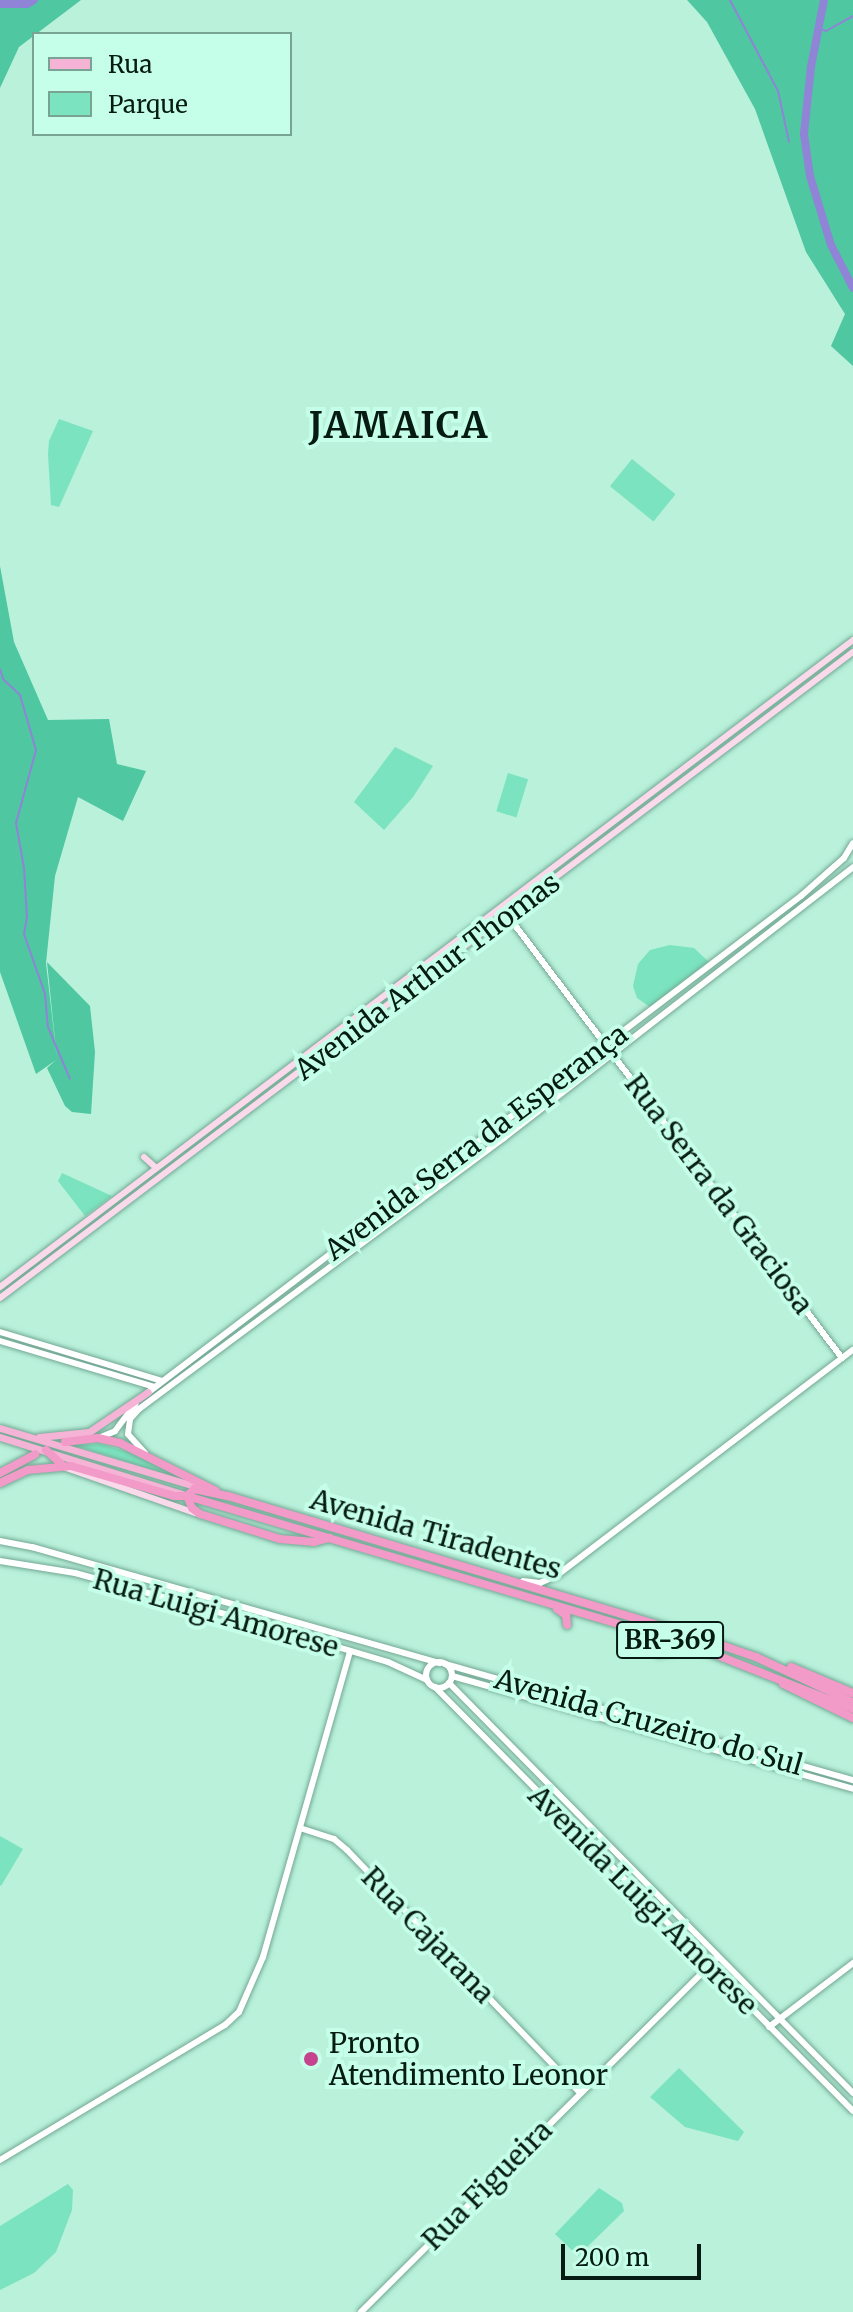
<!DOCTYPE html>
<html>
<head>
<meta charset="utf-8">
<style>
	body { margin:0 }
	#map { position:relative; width:853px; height:2312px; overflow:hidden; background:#b9f1db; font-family:Merriweather,serif }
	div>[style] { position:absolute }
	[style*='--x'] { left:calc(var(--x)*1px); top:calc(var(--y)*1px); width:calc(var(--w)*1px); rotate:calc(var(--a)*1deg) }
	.green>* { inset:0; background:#7be3bf; transform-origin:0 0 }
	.forest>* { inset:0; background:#4fc7a1 }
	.stream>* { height:2px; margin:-1px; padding:0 1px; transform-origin:1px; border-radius:1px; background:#8f84d6 }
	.river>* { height:8px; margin:-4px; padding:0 4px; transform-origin:4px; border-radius:4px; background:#8f84d6 }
	.roads { filter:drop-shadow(0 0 2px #73a894) drop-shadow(0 0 2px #73a894) }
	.tertiary>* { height:6px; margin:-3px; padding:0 3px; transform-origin:3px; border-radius:3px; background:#fff }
	.tertiary>.ring { margin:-3px; padding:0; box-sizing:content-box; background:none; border:6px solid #fff; border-radius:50% }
	.secondary>* { height:6px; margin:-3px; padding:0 3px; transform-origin:3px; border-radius:3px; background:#fad9ea }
	.primary>* { height:7px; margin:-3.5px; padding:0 3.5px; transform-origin:3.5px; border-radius:3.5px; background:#f5b3d6 }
	.trunk>* { height:8px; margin:-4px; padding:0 4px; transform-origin:4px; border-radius:4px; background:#f29ac8 }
	.dots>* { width:22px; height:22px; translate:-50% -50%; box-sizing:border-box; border:4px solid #c6ffe9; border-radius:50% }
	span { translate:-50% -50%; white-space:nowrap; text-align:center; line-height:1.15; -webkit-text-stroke:8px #c6ffe9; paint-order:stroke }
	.shield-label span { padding:2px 6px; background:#c6ffe9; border:2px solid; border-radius:6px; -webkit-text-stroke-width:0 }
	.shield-label { font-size:26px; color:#051b13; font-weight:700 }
	.street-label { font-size:28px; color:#051b13 }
	.poi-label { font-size:28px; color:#051b13 }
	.left { translate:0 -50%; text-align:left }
	.district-label { font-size:36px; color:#051b13; font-weight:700; letter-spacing:2px }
	.legend { position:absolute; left:32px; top:32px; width:260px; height:104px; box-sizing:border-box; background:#c6ffe9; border:2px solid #79a493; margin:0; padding:10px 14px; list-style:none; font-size:24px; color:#051b13 }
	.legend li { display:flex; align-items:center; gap:16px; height:40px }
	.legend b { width:40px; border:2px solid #79a493 }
	.scale { position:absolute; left:561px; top:2244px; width:140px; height:36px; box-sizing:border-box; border:4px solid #051b13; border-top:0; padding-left:10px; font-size:24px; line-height:28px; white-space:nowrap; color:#051b13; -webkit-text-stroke:6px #c6ffe9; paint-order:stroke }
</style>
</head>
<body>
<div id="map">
	<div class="green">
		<div style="clip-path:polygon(59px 419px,93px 431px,59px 507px,51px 505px,48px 454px,49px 441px)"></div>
		<div style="left:632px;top:459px;width:56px;height:35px;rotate:39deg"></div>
		<div style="clip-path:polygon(395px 747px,433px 766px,413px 797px,384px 830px,354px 802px)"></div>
		<div style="left:508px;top:773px;width:21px;height:40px;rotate:17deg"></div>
		<div style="clip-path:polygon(670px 945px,694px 948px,709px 962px,650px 1007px,637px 998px,633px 986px,638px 964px,650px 950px)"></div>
		<div style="clip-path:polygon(62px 1173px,112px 1196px,85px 1216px,58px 1181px)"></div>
		<div style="clip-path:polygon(100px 1444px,129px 1452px,191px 1482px,73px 1445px)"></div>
		<div style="clip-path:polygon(0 1836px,23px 1849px,1px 1886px,0 1885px)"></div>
		<div style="clip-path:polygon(679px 2068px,744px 2132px,738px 2141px,685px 2127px,650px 2097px)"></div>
		<div style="clip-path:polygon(68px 2184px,73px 2190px,72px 2210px,56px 2252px,34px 2273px,0 2290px,0 2226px)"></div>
		<div style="clip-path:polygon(599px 2188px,622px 2203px,624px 2211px,578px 2256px,555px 2234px)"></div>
	</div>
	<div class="forest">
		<div style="clip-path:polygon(0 0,81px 0,19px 47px,0 88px)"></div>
		<div style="clip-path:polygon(687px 0,853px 0,853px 366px,831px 346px,845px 314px,806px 252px,755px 109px,707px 22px)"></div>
		<div style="clip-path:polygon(0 566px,14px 642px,48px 720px,109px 719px,117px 764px,146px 771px,123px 821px,78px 797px,55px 876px,46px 963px,57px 1059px,47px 962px,90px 1006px,95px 1052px,91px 1114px,72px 1112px,65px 1106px,47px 1068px,56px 1060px,36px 1074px,0 972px)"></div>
	</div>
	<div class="stream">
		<div style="--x:730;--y:0;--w:103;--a:62.2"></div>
		<div style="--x:778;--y:91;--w:52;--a:77.8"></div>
		<div style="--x:819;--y:28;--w:8;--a:23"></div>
		<div style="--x:826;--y:31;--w:31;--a:-29"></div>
		<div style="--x:0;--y:669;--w:10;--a:73"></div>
		<div style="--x:3;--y:679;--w:23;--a:43"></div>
		<div style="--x:20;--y:695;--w:57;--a:73.8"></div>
		<div style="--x:36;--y:750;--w:76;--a:105.3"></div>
		<div style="--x:16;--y:823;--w:46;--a:79.9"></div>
		<div style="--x:24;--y:868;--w:49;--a:86.5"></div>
		<div style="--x:27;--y:917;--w:17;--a:100"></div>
		<div style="--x:24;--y:934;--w:64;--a:70.7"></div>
		<div style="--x:45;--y:994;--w:33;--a:85"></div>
		<div style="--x:48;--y:1027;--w:56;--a:67.1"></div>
	</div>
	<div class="river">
		<div style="--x:824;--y:0;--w:68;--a:101"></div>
		<div style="--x:811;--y:67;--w:67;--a:96"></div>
		<div style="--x:804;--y:134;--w:42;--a:81.9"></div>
		<div style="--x:810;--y:176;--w:72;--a:73.1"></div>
		<div style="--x:831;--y:245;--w:48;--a:62.9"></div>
		<div style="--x:0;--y:4;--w:27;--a:0"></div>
		<div style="--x:27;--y:4;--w:8;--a:-30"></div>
	</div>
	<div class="roads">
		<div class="tertiary">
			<div style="--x:502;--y:908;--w:564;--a:52.93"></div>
			<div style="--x:0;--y:1332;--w:169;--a:16.8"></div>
			<div style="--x:0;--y:1341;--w:161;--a:16.6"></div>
			<div style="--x:146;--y:1394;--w:823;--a:-37.25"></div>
			<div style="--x:801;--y:896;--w:57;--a:-41.5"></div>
			<div style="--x:844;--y:858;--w:17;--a:-59"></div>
			<div style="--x:101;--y:1437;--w:15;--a:-23"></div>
			<div style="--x:115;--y:1431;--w:34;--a:-53"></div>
			<div style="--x:145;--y:1453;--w:25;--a:-132"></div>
			<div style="--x:128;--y:1434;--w:15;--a:-82"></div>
			<div style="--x:130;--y:1419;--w:13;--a:-48"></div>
			<div style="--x:139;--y:1409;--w:455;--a:-36.6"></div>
			<div style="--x:504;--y:1138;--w:442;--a:-37.8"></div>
			<div style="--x:0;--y:1541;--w:33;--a:11"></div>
			<div style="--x:32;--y:1547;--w:424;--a:15.9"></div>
			<div style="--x:0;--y:1561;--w:76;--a:9.1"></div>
			<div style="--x:75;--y:1573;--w:171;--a:15.3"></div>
			<div style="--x:240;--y:1618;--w:154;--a:16.6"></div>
			<div style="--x:388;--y:1662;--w:43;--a:24.8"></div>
			<div style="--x:523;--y:1581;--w:17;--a:7"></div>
			<div style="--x:540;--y:1583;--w:17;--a:-24"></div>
			<div style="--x:556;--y:1576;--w:373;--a:-37.3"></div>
			<div class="ring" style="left:426px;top:1662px;width:20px;height:20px"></div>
			<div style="--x:445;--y:1664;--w:424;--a:15.9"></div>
			<div style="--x:452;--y:1676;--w:417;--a:15.7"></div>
			<div style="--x:449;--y:1683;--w:576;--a:45.42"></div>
			<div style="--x:435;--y:1687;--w:595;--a:45.41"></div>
			<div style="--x:300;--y:1828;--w:36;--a:18"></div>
			<div style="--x:334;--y:1839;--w:17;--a:40"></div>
			<div style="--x:347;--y:1850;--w:335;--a:46.2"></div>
			<div style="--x:769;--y:2027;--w:106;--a:-37.3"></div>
			<div style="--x:0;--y:2160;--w:262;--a:-31"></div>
			<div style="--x:225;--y:2025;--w:19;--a:-43"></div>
			<div style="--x:239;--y:2012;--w:60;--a:-66.4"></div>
			<div style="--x:263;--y:1957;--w:318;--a:-74.1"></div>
			<div style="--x:361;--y:2312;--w:502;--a:-44.84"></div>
		</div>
		<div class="secondary">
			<div style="--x:144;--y:1157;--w:15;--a:42"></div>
			<div style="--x:0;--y:1287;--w:1071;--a:-37.18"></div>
			<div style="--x:0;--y:1298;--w:1070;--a:-37.14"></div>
			<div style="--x:66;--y:1468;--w:137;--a:19.2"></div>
		</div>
		<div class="primary">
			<div style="--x:0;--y:1428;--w:210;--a:16.6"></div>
			<div style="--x:0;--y:1437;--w:194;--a:17.4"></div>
			<div style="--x:39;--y:1437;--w:50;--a:-5.7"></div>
			<div style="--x:89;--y:1432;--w:71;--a:-34.1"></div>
		</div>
		<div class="trunk">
			<div style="--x:65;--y:1442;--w:33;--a:-7"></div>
			<div style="--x:98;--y:1438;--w:23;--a:13"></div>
			<div style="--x:120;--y:1443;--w:107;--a:26.6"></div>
			<div style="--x:46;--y:1450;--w:23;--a:43"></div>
			<div style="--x:0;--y:1473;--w:40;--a:-28"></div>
			<div style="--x:0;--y:1483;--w:31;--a:-25"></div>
			<div style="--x:28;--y:1470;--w:43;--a:-5.3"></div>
			<div style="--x:71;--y:1466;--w:107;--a:16.2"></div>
			<div style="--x:174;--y:1496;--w:13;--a:0"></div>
			<div style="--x:187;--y:1496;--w:10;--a:-45"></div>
			<div style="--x:194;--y:1489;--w:35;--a:12"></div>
			<div style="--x:228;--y:1496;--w:488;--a:16.7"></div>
			<div style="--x:695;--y:1636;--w:65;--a:19"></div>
			<div style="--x:756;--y:1657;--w:107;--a:24.9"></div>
			<div style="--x:187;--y:1496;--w:534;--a:16.53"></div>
			<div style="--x:699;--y:1648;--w:166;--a:21.6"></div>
			<div style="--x:187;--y:1496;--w:13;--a:67"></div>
			<div style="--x:192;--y:1508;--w:10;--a:37"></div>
			<div style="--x:200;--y:1514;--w:84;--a:17.4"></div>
			<div style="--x:280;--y:1539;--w:34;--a:5"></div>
			<div style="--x:314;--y:1542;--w:16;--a:-15"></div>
			<div style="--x:557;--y:1609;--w:11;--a:34"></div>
			<div style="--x:566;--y:1615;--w:10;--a:84"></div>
			<div style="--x:645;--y:1636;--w:16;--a:38"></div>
			<div style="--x:658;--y:1646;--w:7;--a:82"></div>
			<div style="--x:659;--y:1653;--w:27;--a:-10"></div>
			<div style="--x:791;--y:1667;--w:67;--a:22.8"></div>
			<div style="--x:783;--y:1684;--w:78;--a:25.9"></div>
		</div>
	</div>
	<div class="dots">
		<div style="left:311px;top:2059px;background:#c5448d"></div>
	</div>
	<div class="shield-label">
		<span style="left:670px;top:1640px">BR-369</span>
	</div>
	<div class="street-label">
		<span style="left:427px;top:976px;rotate:-37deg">Avenida Arthur Thomas</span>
		<span style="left:476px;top:1142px;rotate:-37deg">Avenida Serra da Esperança</span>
		<span style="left:719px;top:1194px;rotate:53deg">Rua Serra da Graciosa</span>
		<span style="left:436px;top:1534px;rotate:16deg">Avenida Tiradentes</span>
		<span style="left:216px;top:1613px;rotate:16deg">Rua Luigi Amorese</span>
		<span style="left:649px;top:1722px;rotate:16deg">Avenida Cruzeiro do Sul</span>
		<span style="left:643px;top:1900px;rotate:45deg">Avenida Luigi Amorese</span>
		<span style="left:428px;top:1935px;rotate:46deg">Rua Cajarana</span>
		<span style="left:487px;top:2185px;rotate:-45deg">Rua Figueira</span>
	</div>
	<div class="poi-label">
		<span class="left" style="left:329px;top:2059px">Pronto<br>Atendimento Leonor</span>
	</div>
	<div class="district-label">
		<span style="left:399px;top:426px">JAMAICA</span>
	</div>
	<ul class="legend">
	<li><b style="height:10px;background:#f5b3d6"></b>Rua</li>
	<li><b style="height:22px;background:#7be3bf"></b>Parque</li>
	</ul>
	<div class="scale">200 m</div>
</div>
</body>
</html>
